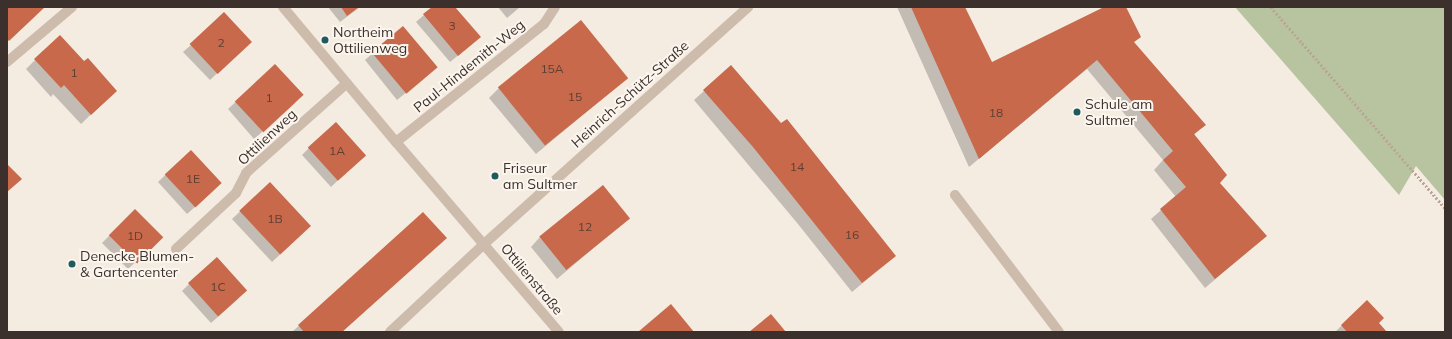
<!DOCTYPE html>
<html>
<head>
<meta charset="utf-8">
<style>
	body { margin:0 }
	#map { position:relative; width:1452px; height:339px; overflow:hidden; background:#f4ebe1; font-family:Mulish,sans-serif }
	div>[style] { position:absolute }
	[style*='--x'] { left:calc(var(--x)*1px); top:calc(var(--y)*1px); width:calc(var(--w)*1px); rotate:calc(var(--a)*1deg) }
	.green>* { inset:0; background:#b8c4a0 }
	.shadow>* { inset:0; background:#0003 }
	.building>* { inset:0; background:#c8694b; transform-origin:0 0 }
	.path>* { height:2.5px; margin-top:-1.25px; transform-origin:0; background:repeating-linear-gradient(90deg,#b9a596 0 2px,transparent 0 4px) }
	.minor>* { height:10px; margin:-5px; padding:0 5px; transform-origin:5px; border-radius:5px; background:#cdbbac }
	.dots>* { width:11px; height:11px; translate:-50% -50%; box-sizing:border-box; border:2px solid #fbf5ee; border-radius:50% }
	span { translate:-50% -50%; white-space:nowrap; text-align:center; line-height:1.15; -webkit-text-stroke:4px #fbf5ee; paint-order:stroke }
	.number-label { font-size:12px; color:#5e3e33 }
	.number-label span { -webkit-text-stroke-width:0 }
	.poi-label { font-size:14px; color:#3b302b }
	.left { translate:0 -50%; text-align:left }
	.street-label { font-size:14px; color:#3b302b }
	.frame { position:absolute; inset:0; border:8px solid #3b302b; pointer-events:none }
</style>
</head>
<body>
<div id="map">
	<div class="green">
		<div style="clip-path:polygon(1235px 7px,1445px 7px,1445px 200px,1416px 166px,1399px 195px)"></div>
	</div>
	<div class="shadow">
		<div style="clip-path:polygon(328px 7px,360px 7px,340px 22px)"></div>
		<div style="clip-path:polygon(433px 7px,454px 7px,472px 44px,450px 62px,416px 22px)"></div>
		<div style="clip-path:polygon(498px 7px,520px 7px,507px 18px)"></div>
		<div style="clip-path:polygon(897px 7px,964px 7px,992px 64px,1106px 7px,1125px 7px,1140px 37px,1133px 43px,1204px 125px,1194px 135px,1219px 183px,1266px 236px,1205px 288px,1151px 219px,1176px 197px,1154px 170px,1163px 160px,1087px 69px,969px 167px)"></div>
		<div style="clip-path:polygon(403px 27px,429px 74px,397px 100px,365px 60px)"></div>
		<div style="clip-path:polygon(191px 45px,243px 49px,210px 80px,183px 52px)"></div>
		<div style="clip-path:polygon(35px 60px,106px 100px,81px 124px,53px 94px,51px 97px,26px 69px)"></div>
		<div style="clip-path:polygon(275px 66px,295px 103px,254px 139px,228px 109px)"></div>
		<div style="clip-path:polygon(627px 78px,536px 154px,489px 98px,499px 88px)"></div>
		<div style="clip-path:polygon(704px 91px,895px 256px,852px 292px,798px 224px,694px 100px)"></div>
		<div style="clip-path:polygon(309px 148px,357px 162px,331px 187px,302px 155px)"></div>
		<div style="clip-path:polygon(191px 151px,213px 191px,187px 214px,158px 182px)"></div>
		<div style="clip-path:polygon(270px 183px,303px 233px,272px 262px,232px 219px)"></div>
		<div style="clip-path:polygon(135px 210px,154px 245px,128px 269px,102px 243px)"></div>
		<div style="clip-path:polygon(423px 213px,436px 247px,342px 332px,292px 332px)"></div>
		<div style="clip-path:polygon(629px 218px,557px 279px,531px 247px,540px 237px)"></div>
		<div style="clip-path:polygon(189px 284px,239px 298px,211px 323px,182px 291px)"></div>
		<div style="clip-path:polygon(1367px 301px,1378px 323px,1386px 332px,1335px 332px)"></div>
	</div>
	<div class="building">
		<div style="clip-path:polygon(7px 7px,45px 7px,9px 41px,7px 39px)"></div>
		<div style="clip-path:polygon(341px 7px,359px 7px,347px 16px)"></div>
		<div style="clip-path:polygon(432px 7px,455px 7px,481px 37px,458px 56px,423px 14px)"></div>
		<div style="clip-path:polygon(911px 7px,965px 7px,992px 62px,1104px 7px,1126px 7px,1141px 37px,1134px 42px,1206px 125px,1194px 134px,1227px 175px,1220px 183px,1267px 236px,1215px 279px,1160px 209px,1186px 187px,1163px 160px,1173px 151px,1097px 60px,979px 159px)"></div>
		<div style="left:224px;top:12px;width:41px;height:47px;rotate:47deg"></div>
		<div style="left:581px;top:20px;width:75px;height:107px;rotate:51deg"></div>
		<div style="left:403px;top:26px;width:54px;height:41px;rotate:50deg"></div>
		<div style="clip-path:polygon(60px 35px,84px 61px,88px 58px,117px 91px,91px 115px,64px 85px,61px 88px,34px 59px)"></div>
		<div style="left:275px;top:64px;width:42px;height:55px;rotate:47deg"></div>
		<div style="clip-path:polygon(731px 65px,781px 123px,787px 119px,896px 256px,862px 283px,753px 147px,703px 90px)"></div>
		<div style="left:336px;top:122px;width:45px;height:38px;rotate:48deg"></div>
		<div style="left:191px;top:150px;width:45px;height:36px;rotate:47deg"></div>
		<div style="clip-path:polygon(7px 164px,22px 179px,7px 192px)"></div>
		<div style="left:270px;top:182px;width:60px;height:42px;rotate:47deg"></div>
		<div style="left:603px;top:185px;width:43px;height:82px;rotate:51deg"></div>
		<div style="left:135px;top:209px;width:40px;height:37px;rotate:45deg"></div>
		<div style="clip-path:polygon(423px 212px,447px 238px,342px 332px,304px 332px,298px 325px)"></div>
		<div style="left:217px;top:257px;width:45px;height:39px;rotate:48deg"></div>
		<div style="clip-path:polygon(1367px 300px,1384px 318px,1379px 323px,1387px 332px,1347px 332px,1341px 325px)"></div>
		<div style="clip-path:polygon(671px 304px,694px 332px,638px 332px)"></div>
		<div style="clip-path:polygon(771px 314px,786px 332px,749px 332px)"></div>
	</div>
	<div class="path">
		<div style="--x:1271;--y:7;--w:266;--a:49.1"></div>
	</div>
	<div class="minor">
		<div style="--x:283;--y:7;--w:176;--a:50.1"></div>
		<div style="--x:396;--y:142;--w:250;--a:49.4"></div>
		<div style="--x:7;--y:62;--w:85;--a:-40.2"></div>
		<div style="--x:396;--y:142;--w:189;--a:-38.6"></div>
		<div style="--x:544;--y:24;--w:20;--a:-57"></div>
		<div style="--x:955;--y:195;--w:172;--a:52.8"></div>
		<div style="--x:176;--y:249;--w:82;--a:-43"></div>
		<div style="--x:236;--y:193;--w:22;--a:-63"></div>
		<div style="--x:246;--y:173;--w:135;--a:-41.7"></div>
		<div style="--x:390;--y:332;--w:129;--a:-43.1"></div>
		<div style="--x:484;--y:244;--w:355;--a:-41.9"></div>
	</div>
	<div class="dots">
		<div style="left:325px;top:40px;background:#1f5a5e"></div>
		<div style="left:1077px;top:112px;background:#1f5a5e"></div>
		<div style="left:495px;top:176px;background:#1f5a5e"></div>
		<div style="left:72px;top:264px;background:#1f5a5e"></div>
	</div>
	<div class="number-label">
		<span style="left:452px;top:26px">3</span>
		<span style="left:221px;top:43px">2</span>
		<span style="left:552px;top:69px">15A</span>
		<span style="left:74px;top:73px">1</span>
		<span style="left:575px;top:97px">15</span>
		<span style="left:269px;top:98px">1</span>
		<span style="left:996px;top:113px">18</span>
		<span style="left:337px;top:151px">1A</span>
		<span style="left:797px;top:167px">14</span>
		<span style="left:193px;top:179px">1E</span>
		<span style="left:275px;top:219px">1B</span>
		<span style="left:585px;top:227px">12</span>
		<span style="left:852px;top:235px">16</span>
		<span style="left:135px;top:236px">1D</span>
		<span style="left:218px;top:287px">1C</span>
	</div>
	<div class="poi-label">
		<span class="left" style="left:333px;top:40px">Northeim<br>Ottilienweg</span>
		<span class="left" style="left:1085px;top:112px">Schule am<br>Sultmer</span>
		<span class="left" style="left:503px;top:176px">Friseur<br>am Sultmer</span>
		<span class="left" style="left:80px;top:264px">Denecke Blumen-<br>&amp; Gartencenter</span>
	</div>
	<div class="street-label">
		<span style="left:469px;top:66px;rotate:-39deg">Paul-Hindemith-Weg</span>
		<span style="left:630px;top:94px;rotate:-42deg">Heinrich-Schütz-Straße</span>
		<span style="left:267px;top:137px;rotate:-43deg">Ottilienweg</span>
		<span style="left:532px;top:279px;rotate:50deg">Ottilienstraße</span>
	</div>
	<div class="frame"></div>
</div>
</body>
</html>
